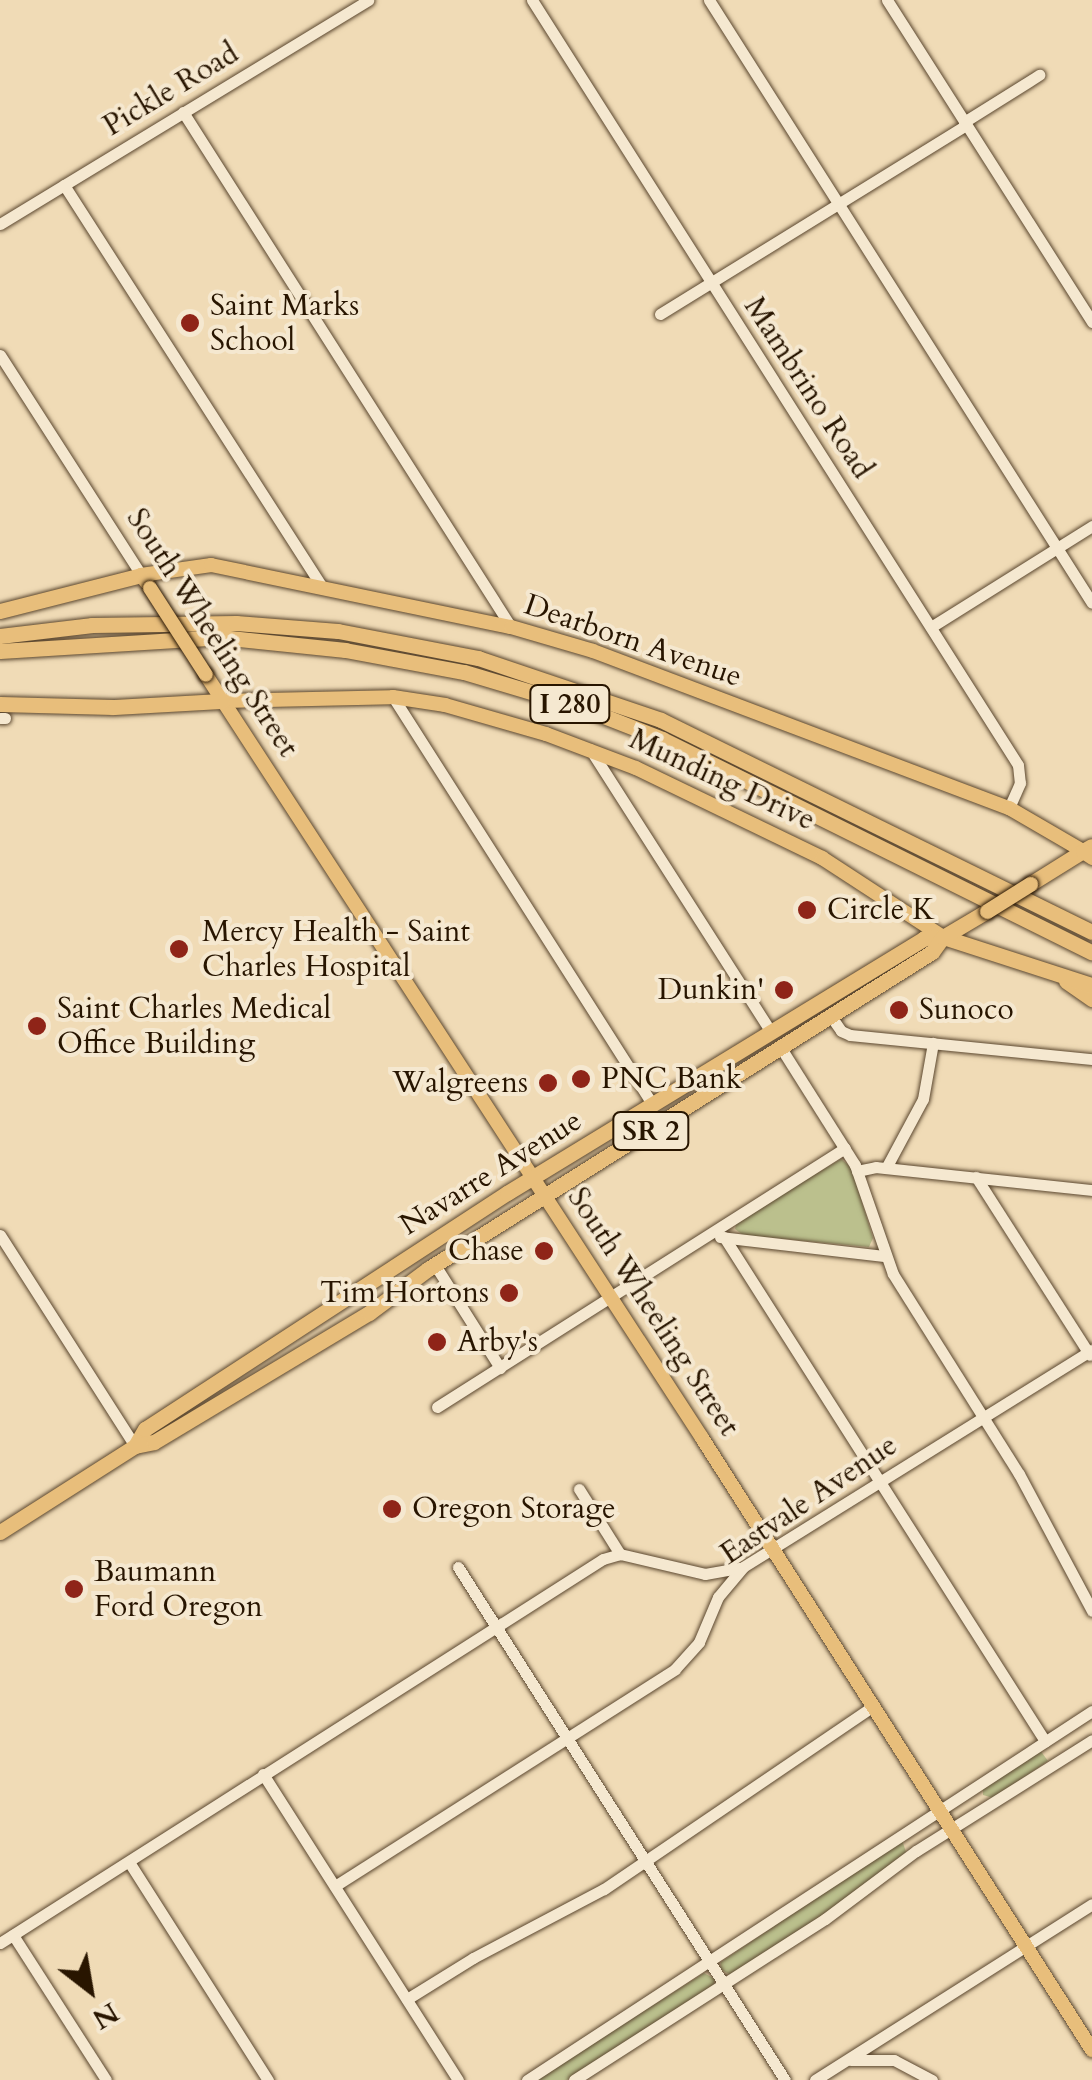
<!DOCTYPE html>
<html>
<head>
<meta charset="utf-8">
<style>
	body { margin:0 }
	#map { position:relative; width:1092px; height:2080px; overflow:hidden; background:#f0dbb6; font-family:Cardo,serif }
	div>[style] { position:absolute }
	[style*='--x'] { left:calc(var(--x)*1px); top:calc(var(--y)*1px); width:calc(var(--w)*1px); rotate:calc(var(--a)*1deg) }
	.green>* { inset:0; background:#bbc08d }
	.roads { filter:drop-shadow(0 0 2px #5a462e) drop-shadow(0 0 2px #5a462e) }
	.minor>* { height:11px; margin:-5.5px; padding:0 5.5px; transform-origin:5.5px; border-radius:5.5px; background:#f5e8d0 }
	.major>* { height:14px; margin:-7px; padding:0 7px; transform-origin:7px; border-radius:7px; background:#e8be7b }
	.highway>* { height:15px; margin:-7.5px; padding:0 7.5px; transform-origin:7.5px; border-radius:7.5px; background:#e8be7b }
	.bridges { filter:drop-shadow(0 0 2px #281500) drop-shadow(0 0 2px #281500) }
	.major-bridge>* { height:14px; margin:-7px; padding:0 7px; transform-origin:7px; border-radius:7px; background:#e8be7b }
	.highway-bridge>* { height:15px; margin:-7.5px; padding:0 7.5px; transform-origin:7.5px; border-radius:7.5px; background:#e8be7b }
	.dots>* { width:28px; height:28px; translate:-50% -50%; box-sizing:border-box; border:5px solid #f5e8d0; border-radius:50% }
	span { translate:-50% -50%; white-space:nowrap; text-align:center; line-height:1.15; -webkit-text-stroke:8px #f5e8d0; paint-order:stroke }
	.shield-label span { padding:2px 8px; background:#f5e8d0; border:2px solid; border-radius:8px; -webkit-text-stroke-width:0 }
	.shield-label { font-size:28px; color:#281500; font-weight:700 }
	.street-label { font-size:30px; color:#281500 }
	.poi-label { font-size:30px; color:#281500 }
	.left { translate:0 -50%; text-align:left }
	.right { translate:-100% -50%; text-align:right }
	.north { position:absolute; left:40px; top:1940px; width:100px; height:100px; -webkit-text-stroke:8px #f5e8d0; paint-order:stroke; rotate:149deg; font-size:28px; font-weight:700; line-height:40px; text-align:center; color:#281500 }
	.north::after { content:''; display:block; margin:auto; width:35px; height:45px; background:#281500; clip-path:polygon(50% 0,100% 100%,50% 72%,0 100%) }
</style>
</head>
<body>
<div id="map">
	<div class="green">
		<div style="clip-path:polygon(841px 1159px,851px 1167px,873px 1238px,869px 1247px,743px 1235px,735px 1229px,737px 1221px)"></div>
		<div style="clip-path:polygon(1040px 1750px,1048px 1761px,993px 1798px,983px 1795px,983px 1785px)"></div>
		<div style="clip-path:polygon(902px 1840px,906px 1852px,830px 1910px,731px 1975px,720px 1969px,721px 1962px)"></div>
		<div style="clip-path:polygon(704px 1973px,715px 1979px,713px 1988px,567px 2080px,535px 2080px)"></div>
	</div>
	<div class="roads">
		<div class="minor">
			<div style="--x:532;--y:0;--w:906;--a:57.57"></div>
			<div style="--x:1018;--y:765;--w:18;--a:84"></div>
			<div style="--x:1020;--y:783;--w:27;--a:114"></div>
			<div style="--x:709;--y:0;--w:714;--a:57.58"></div>
			<div style="--x:887;--y:0;--w:382;--a:57.5"></div>
			<div style="--x:183;--y:112;--w:611;--a:57.51"></div>
			<div style="--x:964;--y:122;--w:89;--a:-32.1"></div>
			<div style="--x:64;--y:185;--w:476;--a:57.3"></div>
			<div style="--x:0;--y:224;--w:431;--a:-31.3"></div>
			<div style="--x:660;--y:314;--w:360;--a:-31.7"></div>
			<div style="--x:0;--y:355;--w:261;--a:57.3"></div>
			<div style="--x:931;--y:627;--w:190;--a:-32.1"></div>
			<div style="--x:393;--y:697;--w:484;--a:57.5"></div>
			<div style="--x:0;--y:718;--w:5;--a:0"></div>
			<div style="--x:590;--y:749;--w:336;--a:57.4"></div>
			<div style="--x:830;--y:1015;--w:19;--a:55"></div>
			<div style="--x:841;--y:1031;--w:10;--a:24"></div>
			<div style="--x:850;--y:1035;--w:243;--a:5.7"></div>
			<div style="--x:781;--y:1048;--w:138;--a:57.7"></div>
			<div style="--x:855;--y:1165;--w:115;--a:70.8"></div>
			<div style="--x:893;--y:1274;--w:236;--a:57.8"></div>
			<div style="--x:1019;--y:1474;--w:155;--a:61.9"></div>
			<div style="--x:886;--y:1168;--w:78;--a:-61.8"></div>
			<div style="--x:923;--y:1099;--w:57;--a:-79.9"></div>
			<div style="--x:857;--y:1171;--w:19;--a:-12"></div>
			<div style="--x:876;--y:1167;--w:217;--a:6.1"></div>
			<div style="--x:976;--y:1177;--w:211;--a:57.4"></div>
			<div style="--x:0;--y:1235;--w:250;--a:57.4"></div>
			<div style="--x:720;--y:1237;--w:165;--a:6.6"></div>
			<div style="--x:724;--y:1237;--w:598;--a:57.51"></div>
			<div style="--x:435;--y:1265;--w:122;--a:57.7"></div>
			<div style="--x:437;--y:1407;--w:483;--a:-32.4"></div>
			<div style="--x:579;--y:1489;--w:77;--a:57.8"></div>
			<div style="--x:458;--y:1567;--w:608;--a:57.49"></div>
			<div style="--x:263;--y:1774;--w:363;--a:57.5"></div>
			<div style="--x:129;--y:1862;--w:259;--a:57.5"></div>
			<div style="--x:335;--y:1886;--w:403;--a:-32.5"></div>
			<div style="--x:675;--y:1669;--w:36;--a:-48"></div>
			<div style="--x:699;--y:1642;--w:49;--a:-67.1"></div>
			<div style="--x:718;--y:1597;--w:39;--a:-50"></div>
			<div style="--x:743;--y:1567;--w:411;--a:-31.9"></div>
			<div style="--x:13;--y:1935;--w:172;--a:57.3"></div>
			<div style="--x:0;--y:1943;--w:715;--a:-32.49"></div>
			<div style="--x:603;--y:1559;--w:18;--a:-16"></div>
			<div style="--x:620;--y:1554;--w:87;--a:13.2"></div>
			<div style="--x:705;--y:1574;--w:35;--a:-10"></div>
			<div style="--x:407;--y:1999;--w:78;--a:-31.8"></div>
			<div style="--x:473;--y:1958;--w:148;--a:-27.8"></div>
			<div style="--x:604;--y:1889;--w:325;--a:-34.2"></div>
			<div style="--x:851;--y:2060;--w:43;--a:0"></div>
			<div style="--x:894;--y:2060;--w:43;--a:27.8"></div>
			<div style="--x:527;--y:2080;--w:675;--a:-33.15"></div>
			<div style="--x:574;--y:2080;--w:298;--a:-32.7"></div>
			<div style="--x:825;--y:1919;--w:114;--a:-36.8"></div>
			<div style="--x:916;--y:1851;--w:208;--a:-32.2"></div>
			<div style="--x:815;--y:2080;--w:328;--a:-32.4"></div>
		</div>
		<div class="major">
			<div style="--x:147;--y:583;--w:10;--a:-127"></div>
			<div style="--x:141;--y:575;--w:71;--a:-8.1"></div>
			<div style="--x:211;--y:565;--w:306;--a:11.7"></div>
			<div style="--x:511;--y:627;--w:85;--a:16.3"></div>
			<div style="--x:593;--y:651;--w:445;--a:20.7"></div>
			<div style="--x:1009;--y:808;--w:86;--a:30.2"></div>
			<div style="--x:1083;--y:851;--w:10;--a:-29"></div>
			<div style="--x:206;--y:675;--w:910;--a:56.97"></div>
			<div style="--x:702;--y:1438;--w:726;--a:57.49"></div>
			<div style="--x:222;--y:701;--w:171;--a:-1.3"></div>
			<div style="--x:393;--y:697;--w:53;--a:8.7"></div>
			<div style="--x:445;--y:705;--w:105;--a:16"></div>
			<div style="--x:546;--y:734;--w:96;--a:20.7"></div>
			<div style="--x:636;--y:768;--w:207;--a:25.8"></div>
			<div style="--x:822;--y:858;--w:145;--a:33.1"></div>
		</div>
		<div class="highway">
			<div style="--x:0;--y:611;--w:146;--a:-14.3"></div>
			<div style="--x:0;--y:636;--w:93;--a:-6.8"></div>
			<div style="--x:92;--y:625;--w:144;--a:-0.8"></div>
			<div style="--x:236;--y:623;--w:102;--a:4.5"></div>
			<div style="--x:338;--y:631;--w:143;--a:10.9"></div>
			<div style="--x:478;--y:658;--w:193;--a:18.7"></div>
			<div style="--x:661;--y:720;--w:480;--a:26.2"></div>
			<div style="--x:0;--y:651;--w:220;--a:-3.6"></div>
			<div style="--x:220;--y:637;--w:126;--a:5.9"></div>
			<div style="--x:345;--y:650;--w:121;--a:10.5"></div>
			<div style="--x:464;--y:672;--w:119;--a:16.6"></div>
			<div style="--x:578;--y:706;--w:90;--a:21.4"></div>
			<div style="--x:662;--y:739;--w:480;--a:26.4"></div>
			<div style="--x:0;--y:704;--w:113;--a:1.5"></div>
			<div style="--x:113;--y:707;--w:109;--a:-3.2"></div>
			<div style="--x:1030;--y:884;--w:62;--a:-31.9"></div>
			<div style="--x:1083;--y:851;--w:11;--a:34"></div>
			<div style="--x:1066;--y:981;--w:32;--a:35"></div>
			<div style="--x:135;--y:1446;--w:20;--a:-60"></div>
			<div style="--x:145;--y:1429;--w:432;--a:-33.1"></div>
			<div style="--x:507;--y:1193;--w:489;--a:-31.4"></div>
			<div style="--x:924;--y:938;--w:19;--a:-3"></div>
			<div style="--x:943;--y:937;--w:157;--a:17.9"></div>
			<div style="--x:0;--y:1532;--w:160;--a:-32.5"></div>
			<div style="--x:135;--y:1446;--w:19;--a:-12"></div>
			<div style="--x:154;--y:1442;--w:251;--a:-31"></div>
			<div style="--x:369;--y:1313;--w:74;--a:-36.7"></div>
			<div style="--x:428;--y:1269;--w:595;--a:-32.17"></div>
			<div style="--x:932;--y:952;--w:19;--a:-54"></div>
			<div style="--x:943;--y:937;--w:51;--a:-30.6"></div>
		</div>
	</div>
	<div class="bridges">
		<div class="major-bridge">
			<div style="--x:150;--y:588;--w:103;--a:57.2"></div>
		</div>
		<div class="highway-bridge">
			<div style="--x:987;--y:911;--w:51;--a:-32.1"></div>
		</div>
	</div>
	<div class="dots">
		<div style="left:190px;top:323px;background:#8f2418"></div>
		<div style="left:807px;top:910px;background:#8f2418"></div>
		<div style="left:179px;top:949px;background:#8f2418"></div>
		<div style="left:784px;top:990px;background:#8f2418"></div>
		<div style="left:899px;top:1010px;background:#8f2418"></div>
		<div style="left:37px;top:1026px;background:#8f2418"></div>
		<div style="left:581px;top:1079px;background:#8f2418"></div>
		<div style="left:548px;top:1083px;background:#8f2418"></div>
		<div style="left:544px;top:1251px;background:#8f2418"></div>
		<div style="left:509px;top:1293px;background:#8f2418"></div>
		<div style="left:437px;top:1342px;background:#8f2418"></div>
		<div style="left:392px;top:1509px;background:#8f2418"></div>
		<div style="left:74px;top:1589px;background:#8f2418"></div>
	</div>
	<div class="shield-label">
		<span style="left:570px;top:704px">I 280</span>
		<span style="left:651px;top:1131px">SR 2</span>
	</div>
	<div class="street-label">
		<span style="left:171px;top:90px;rotate:-31deg">Pickle Road</span>
		<span style="left:808px;top:388px;rotate:57deg">Mambrino Road</span>
		<span style="left:212px;top:633px;rotate:57deg">South Wheeling Street</span>
		<span style="left:633px;top:641px;rotate:19deg">Dearborn Avenue</span>
		<span style="left:722px;top:780px;rotate:25deg">Munding Drive</span>
		<span style="left:491px;top:1173px;rotate:-32deg">Navarre Avenue</span>
		<span style="left:653px;top:1312px;rotate:57deg">South Wheeling Street</span>
		<span style="left:809px;top:1500px;rotate:-34deg">Eastvale Avenue</span>
	</div>
	<div class="poi-label">
		<span class="left" style="left:210px;top:323px">Saint Marks<br>School</span>
		<span class="left" style="left:827px;top:910px">Circle K</span>
		<span class="left" style="left:202px;top:949px">Mercy Health - Saint<br>Charles Hospital</span>
		<span class="right" style="left:764px;top:990px">Dunkin'</span>
		<span class="left" style="left:57px;top:1026px">Saint Charles Medical<br>Office Building</span>
		<span class="left" style="left:919px;top:1010px">Sunoco</span>
		<span class="left" style="left:601px;top:1079px">PNC Bank</span>
		<span class="right" style="left:528px;top:1083px">Walgreens</span>
		<span class="right" style="left:524px;top:1251px">Chase</span>
		<span class="right" style="left:489px;top:1293px">Tim Hortons</span>
		<span class="left" style="left:457px;top:1342px">Arby's</span>
		<span class="left" style="left:412px;top:1509px">Oregon Storage</span>
		<span class="left" style="left:94px;top:1589px">Baumann<br>Ford Oregon</span>
	</div>
	<div class="north">N</div>
</div>
</body>
</html>
